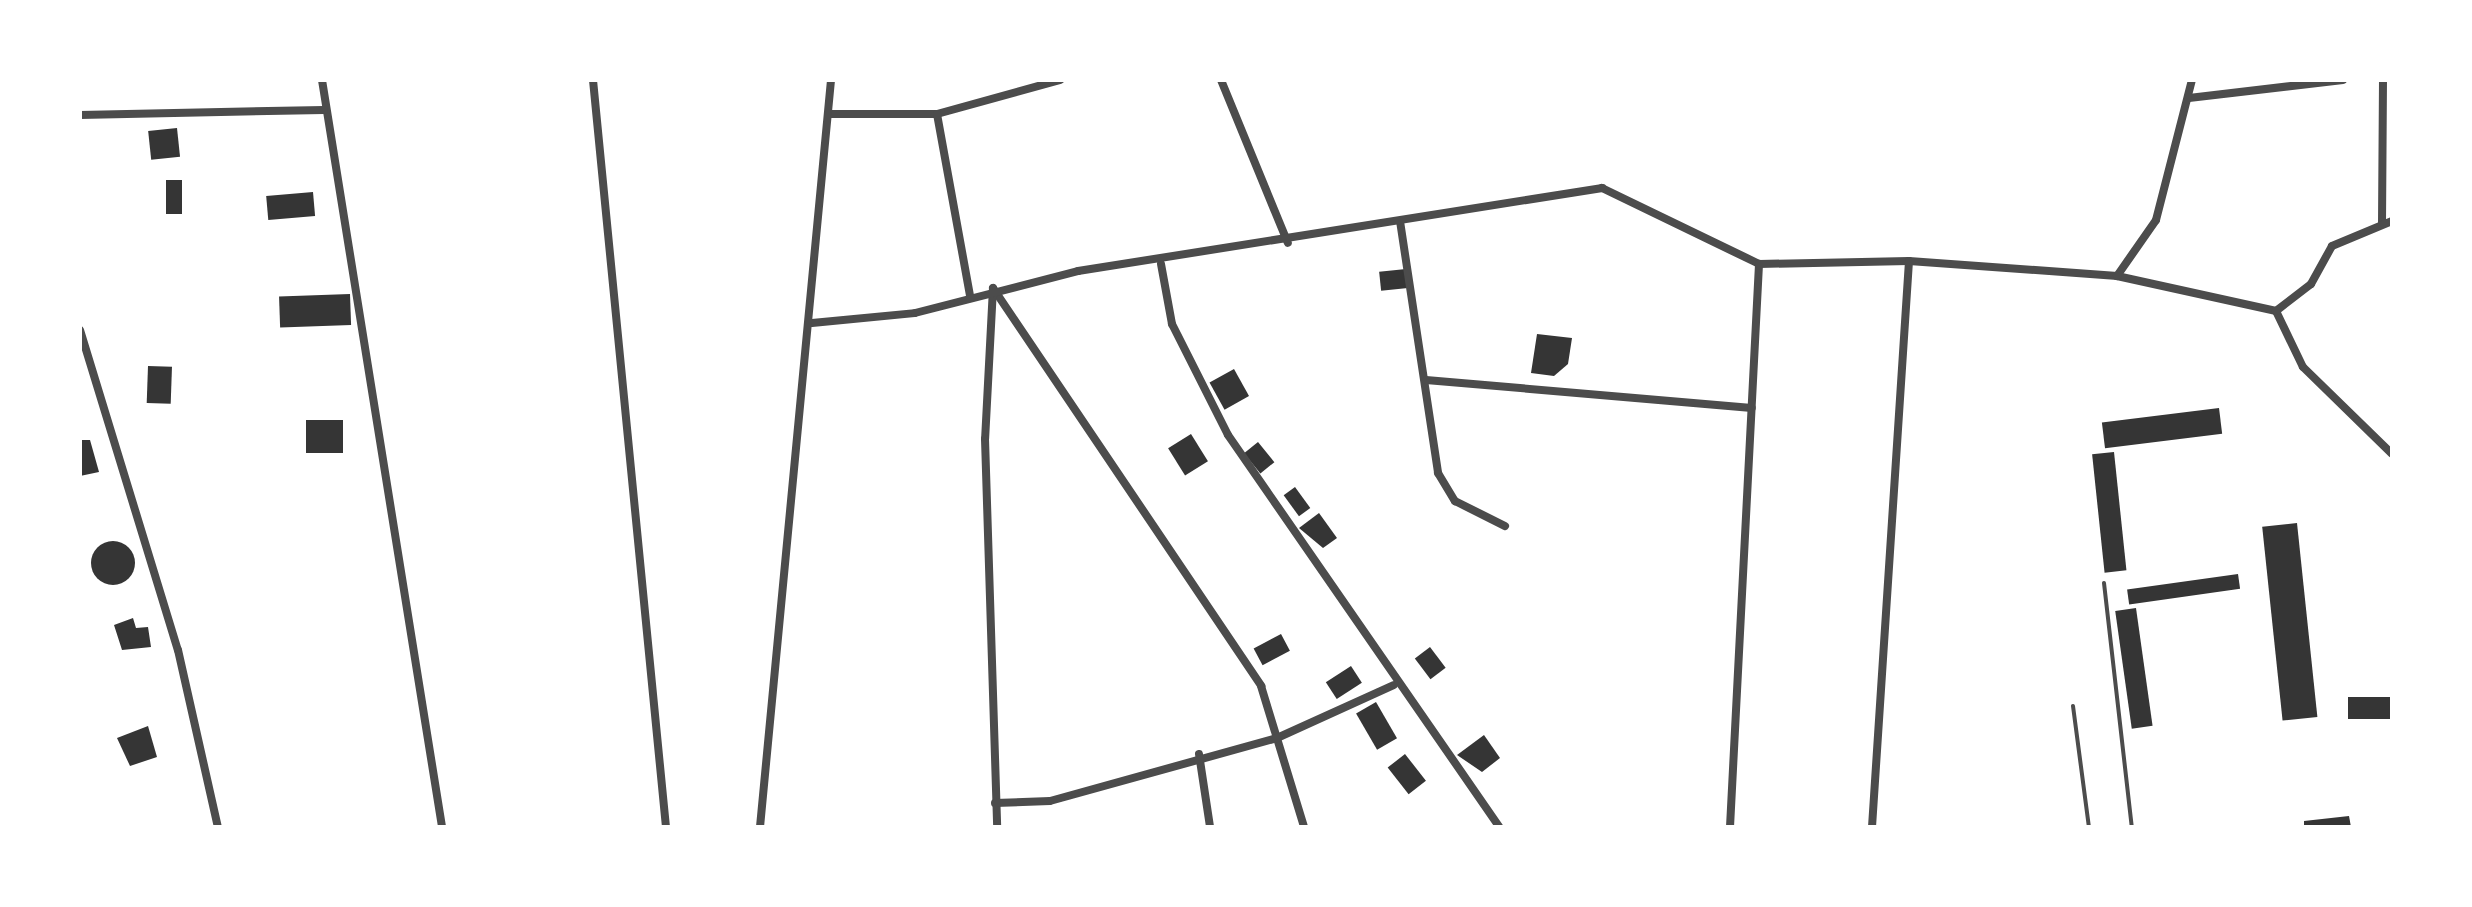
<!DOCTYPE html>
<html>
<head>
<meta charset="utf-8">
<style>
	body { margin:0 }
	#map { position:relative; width:2472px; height:907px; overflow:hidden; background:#fff; font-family:"Nunito Sans",sans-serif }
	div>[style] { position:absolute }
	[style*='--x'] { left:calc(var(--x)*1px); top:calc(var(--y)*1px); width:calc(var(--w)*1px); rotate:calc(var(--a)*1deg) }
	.building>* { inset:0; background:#353535; transform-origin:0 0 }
	.round { border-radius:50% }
	.service>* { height:4px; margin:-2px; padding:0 2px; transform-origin:2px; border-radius:2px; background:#4c4c4c }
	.minor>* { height:8px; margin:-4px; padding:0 4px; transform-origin:4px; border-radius:4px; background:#4c4c4c }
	span { translate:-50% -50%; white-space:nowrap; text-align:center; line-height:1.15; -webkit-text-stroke:9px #fff; paint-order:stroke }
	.frame { position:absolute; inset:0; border:82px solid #fff; pointer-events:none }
</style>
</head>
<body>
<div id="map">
	<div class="building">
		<div style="left:177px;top:128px;width:29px;height:29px;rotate:84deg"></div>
		<div style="left:166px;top:180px;width:16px;height:34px"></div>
		<div style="left:313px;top:192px;width:24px;height:47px;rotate:85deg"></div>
		<div style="left:1406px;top:269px;width:19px;height:27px;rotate:84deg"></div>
		<div style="left:350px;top:294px;width:31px;height:71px;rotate:88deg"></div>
		<div style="clip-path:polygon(1537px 334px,1572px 338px,1568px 364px,1554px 376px,1531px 373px)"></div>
		<div style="left:148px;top:366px;width:24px;height:37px;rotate:2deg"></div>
		<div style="left:1234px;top:369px;width:31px;height:28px;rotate:61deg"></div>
		<div style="left:2219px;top:408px;width:26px;height:118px;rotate:83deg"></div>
		<div style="left:343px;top:420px;width:33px;height:37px;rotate:90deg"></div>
		<div style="left:1191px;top:434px;width:32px;height:27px;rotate:58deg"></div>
		<div style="clip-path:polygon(80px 440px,90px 440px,99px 472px,80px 476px)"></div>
		<div style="left:1258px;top:442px;width:26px;height:18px;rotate:51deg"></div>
		<div style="left:2114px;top:452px;width:119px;height:22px;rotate:84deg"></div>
		<div style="left:1295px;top:487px;width:26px;height:14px;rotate:54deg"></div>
		<div style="clip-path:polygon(1319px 513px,1337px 538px,1323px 548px,1299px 528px)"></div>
		<div style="left:2297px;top:523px;width:195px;height:35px;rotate:84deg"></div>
		<div class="round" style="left:91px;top:541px;width:44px;height:44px"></div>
		<div style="left:2238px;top:574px;width:15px;height:112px;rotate:82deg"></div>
		<div style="left:2136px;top:608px;width:119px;height:21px;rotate:82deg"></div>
		<div style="clip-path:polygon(133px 618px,136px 628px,148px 627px,151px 647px,122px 650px,114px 625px)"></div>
		<div style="left:1281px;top:634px;width:19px;height:31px;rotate:62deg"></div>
		<div style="left:1430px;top:647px;width:26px;height:19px;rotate:53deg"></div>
		<div style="left:1351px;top:666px;width:20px;height:30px;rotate:57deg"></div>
		<div style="left:2392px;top:697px;width:22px;height:44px;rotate:90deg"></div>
		<div style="left:1376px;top:702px;width:42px;height:23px;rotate:60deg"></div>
		<div style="clip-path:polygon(148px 726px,157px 757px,130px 766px,117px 738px)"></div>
		<div style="clip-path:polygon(1484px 735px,1500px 758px,1482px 772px,1457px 755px)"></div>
		<div style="left:1405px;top:754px;width:34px;height:22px;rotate:52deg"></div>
		<div style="clip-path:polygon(2349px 816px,2351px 827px,2304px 827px,2304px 821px)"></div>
	</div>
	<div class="service">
		<div style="--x:2104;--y:583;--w:246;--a:83.5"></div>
		<div style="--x:2073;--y:706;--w:122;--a:82.5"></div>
	</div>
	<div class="minor">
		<div style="--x:322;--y:80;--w:757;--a:80.87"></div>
		<div style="--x:593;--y:80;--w:751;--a:84.42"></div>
		<div style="--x:1221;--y:80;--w:176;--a:67.7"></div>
		<div style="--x:2189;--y:98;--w:155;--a:-6.7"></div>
		<div style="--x:829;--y:114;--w:108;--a:0"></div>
		<div style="--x:937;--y:114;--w:128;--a:-15.5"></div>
		<div style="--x:937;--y:114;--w:184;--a:79.7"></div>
		<div style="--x:80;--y:115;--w:244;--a:-1.2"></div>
		<div style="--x:1400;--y:221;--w:255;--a:81.4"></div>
		<div style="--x:1438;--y:473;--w:33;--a:59"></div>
		<div style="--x:1455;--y:501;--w:56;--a:26.6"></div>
		<div style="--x:2382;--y:223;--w:143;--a:-89.6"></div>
		<div style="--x:1161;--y:264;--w:61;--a:79.6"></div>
		<div style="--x:1172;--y:324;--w:124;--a:63.2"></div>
		<div style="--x:1228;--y:435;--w:477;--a:55.3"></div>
		<div style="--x:2117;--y:276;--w:163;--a:12.4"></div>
		<div style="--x:2276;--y:311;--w:62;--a:64.3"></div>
		<div style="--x:2303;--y:367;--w:124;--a:44.3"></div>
		<div style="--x:993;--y:288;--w:480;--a:56"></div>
		<div style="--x:1261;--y:686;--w:147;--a:73"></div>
		<div style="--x:993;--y:288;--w:151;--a:93"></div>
		<div style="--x:985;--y:439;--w:388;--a:88.2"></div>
		<div style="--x:2276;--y:311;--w:44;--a:-37.6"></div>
		<div style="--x:2311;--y:284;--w:43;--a:-61.1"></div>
		<div style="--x:2332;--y:246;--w:65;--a:-22.6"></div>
		<div style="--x:812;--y:323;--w:103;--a:-5.5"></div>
		<div style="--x:915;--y:313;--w:168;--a:-14.4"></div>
		<div style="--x:1078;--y:271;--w:531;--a:-9"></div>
		<div style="--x:1602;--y:188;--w:174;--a:25.8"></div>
		<div style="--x:80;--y:330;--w:335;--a:73"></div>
		<div style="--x:178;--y:650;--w:181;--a:77.3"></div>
		<div style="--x:1426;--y:380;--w:327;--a:4.9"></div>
		<div style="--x:1199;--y:754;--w:74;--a:81.4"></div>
		<div style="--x:995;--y:803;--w:55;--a:-2.1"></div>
		<div style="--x:1050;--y:801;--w:236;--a:-15.5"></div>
		<div style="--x:1277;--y:738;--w:128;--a:-24.4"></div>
		<div style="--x:760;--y:827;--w:750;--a:-84.57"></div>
		<div style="--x:1730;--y:827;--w:564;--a:-87.05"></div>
		<div style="--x:1759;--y:264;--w:150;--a:-1.1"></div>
		<div style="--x:1872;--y:827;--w:567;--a:-86.26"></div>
		<div style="--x:1909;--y:261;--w:209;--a:4.1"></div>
		<div style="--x:2117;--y:276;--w:68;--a:-55.1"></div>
		<div style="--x:2156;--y:220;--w:145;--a:-75.6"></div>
	</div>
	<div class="frame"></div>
</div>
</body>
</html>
